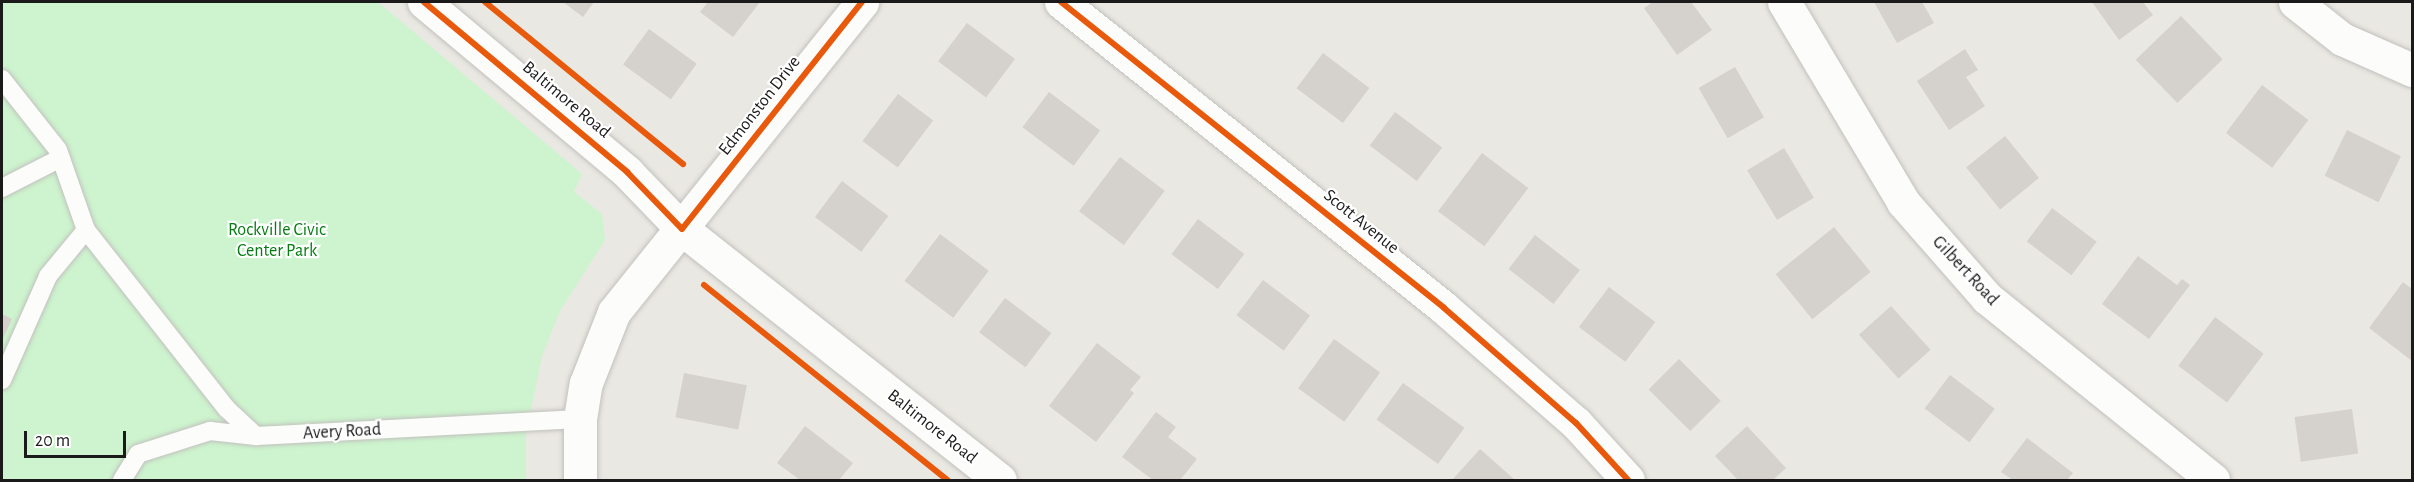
<!DOCTYPE html>
<html>
<head>
<meta charset="utf-8">
<style>
	body { margin:0 }
	#map { position:relative; width:2414px; height:482px; overflow:hidden; background:#eae8e2; font-family:"Alegreya Sans",sans-serif }
	div>[style] { position:absolute }
	[style*='--x'] { left:calc(var(--x)*1px); top:calc(var(--y)*1px); width:calc(var(--w)*1px); rotate:calc(var(--a)*1deg) }
	.park>* { inset:0; background:#cdf4ce }
	.building>* { inset:0; background:#d5d1cd; transform-origin:0 0 }
	.roads { filter:drop-shadow(0 0 2px #c2c1be) drop-shadow(0 0 2px #c2c1be) }
	.service>* { height:18px; margin:-9px; padding:0 9px; transform-origin:9px; border-radius:9px; background:#fcfcfb }
	.minor>* { height:33px; margin:-16.5px; padding:0 16.5px; transform-origin:16.5px; border-radius:16.5px; background:#fcfcfb }
	.tertiary>* { height:33px; margin:-16.5px; padding:0 16.5px; transform-origin:16.5px; border-radius:16.5px; background:#fcfcfb }
	.cycleway>* { height:6px; margin:-3px; padding:0 3px; transform-origin:3px; border-radius:3px; background:#e8590c }
	span { translate:-50% -50%; white-space:nowrap; text-align:center; line-height:1.15; -webkit-text-stroke:4.5px #fff; paint-order:stroke }
	.street-label { font-size:18px; color:#1a1a1a }
	.park-label { font-size:18px; color:#047d11 }
	.frame { position:absolute; inset:0; border:3px solid #1a1a1a; pointer-events:none }
	.scale { position:absolute; left:24px; top:431px; width:102px; height:27px; box-sizing:border-box; border:3px solid #1a1a1a; border-top:0; padding-left:8px; font-size:18px; line-height:21px; white-space:nowrap; color:#1a1a1a; -webkit-text-stroke:4px #fff; paint-order:stroke }
</style>
</head>
<body>
<div id="map">
	<div class="park">
		<div style="clip-path:polygon(2px 2px,378px 2px,582px 174px,574px 192px,602px 214px,605px 240px,560px 311px,542px 356px,526px 434px,526px 480px,2px 480px)"></div>
	</div>
	<div class="building">
		<div style="clip-path:polygon(563px 2px,594px 2px,583px 17px)"></div>
		<div style="clip-path:polygon(708px 2px,760px 2px,733px 37px,700px 12px)"></div>
		<div style="clip-path:polygon(1653px 2px,1691px 2px,1712px 30px,1677px 55px,1644px 8px)"></div>
		<div style="clip-path:polygon(1874px 2px,1922px 2px,1934px 23px,1897px 43px)"></div>
		<div style="clip-path:polygon(2092px 2px,2143px 2px,2153px 15px,2119px 40px)"></div>
		<div style="left:2181px;top:16px;width:60px;height:63px;rotate:46deg"></div>
		<div style="left:967px;top:23px;width:60px;height:48px;rotate:37deg"></div>
		<div style="left:649px;top:29px;width:59px;height:44px;rotate:36deg"></div>
		<div style="clip-path:polygon(1965px 49px,1978px 70px,1966px 77px,1985px 106px,1949px 130px,1917px 81px)"></div>
		<div style="left:1323px;top:53px;width:58px;height:44px;rotate:37deg"></div>
		<div style="left:1735px;top:67px;width:58px;height:42px;rotate:60deg"></div>
		<div style="left:2262px;top:85px;width:58px;height:60px;rotate:37deg"></div>
		<div style="left:1049px;top:92px;width:64px;height:44px;rotate:37deg"></div>
		<div style="left:898px;top:94px;width:44px;height:59px;rotate:37deg"></div>
		<div style="left:1395px;top:112px;width:59px;height:42px;rotate:37deg"></div>
		<div style="left:2347px;top:130px;width:60px;height:51px;rotate:26deg"></div>
		<div style="left:2005px;top:136px;width:54px;height:50px;rotate:51deg"></div>
		<div style="left:1784px;top:148px;width:58px;height:43px;rotate:59deg"></div>
		<div style="left:1482px;top:153px;width:58px;height:73px;rotate:37deg"></div>
		<div style="left:1120px;top:157px;width:56px;height:68px;rotate:37deg"></div>
		<div style="left:842px;top:181px;width:58px;height:45px;rotate:37deg"></div>
		<div style="left:2052px;top:208px;width:56px;height:42px;rotate:37deg"></div>
		<div style="left:1198px;top:219px;width:58px;height:44px;rotate:37deg"></div>
		<div style="left:1834px;top:227px;width:58px;height:75px;rotate:51deg"></div>
		<div style="left:940px;top:234px;width:61px;height:59px;rotate:37deg"></div>
		<div style="left:1535px;top:235px;width:57px;height:43px;rotate:38deg"></div>
		<div style="clip-path:polygon(2138px 256px,2177px 285px,2182px 279px,2190px 285px,2149px 339px,2102px 304px)"></div>
		<div style="left:1263px;top:280px;width:59px;height:44px;rotate:37deg"></div>
		<div style="clip-path:polygon(2403px 282px,2412px 289px,2412px 361px,2369px 328px)"></div>
		<div style="left:1609px;top:287px;width:58px;height:50px;rotate:37deg"></div>
		<div style="left:1005px;top:298px;width:58px;height:43px;rotate:37deg"></div>
		<div style="left:1891px;top:306px;width:59px;height:43px;rotate:48deg"></div>
		<div style="clip-path:polygon(2px 314px,12px 319px,2px 341px)"></div>
		<div style="left:2215px;top:317px;width:61px;height:61px;rotate:37deg"></div>
		<div style="left:1334px;top:339px;width:57px;height:61px;rotate:36deg"></div>
		<div style="clip-path:polygon(1097px 343px,1141px 377px,1130px 390px,1134px 393px,1096px 442px,1049px 406px)"></div>
		<div style="left:1679px;top:359px;width:59px;height:43px;rotate:45deg"></div>
		<div style="left:684px;top:373px;width:64px;height:45px;rotate:11deg"></div>
		<div style="left:1950px;top:375px;width:56px;height:42px;rotate:37deg"></div>
		<div style="left:1403px;top:383px;width:76px;height:45px;rotate:36deg"></div>
		<div style="left:2352px;top:409px;width:45px;height:58px;rotate:82deg"></div>
		<div style="clip-path:polygon(1156px 412px,1176px 427px,1168px 437px,1197px 459px,1180px 480px,1153px 480px,1122px 457px)"></div>
		<div style="clip-path:polygon(805px 426px,853px 463px,839px 480px,800px 480px,777px 463px)"></div>
		<div style="clip-path:polygon(1747px 426px,1786px 468px,1773px 480px,1738px 480px,1715px 456px)"></div>
		<div style="clip-path:polygon(2027px 438px,2073px 473px,2067px 480px,2013px 480px,2001px 472px)"></div>
		<div style="clip-path:polygon(1480px 449px,1515px 480px,1453px 479px)"></div>
	</div>
	<div class="roads">
		<div class="service">
			<div style="--x:2;--y:79;--w:90;--a:51.7"></div>
			<div style="--x:58;--y:150;--w:85;--a:70.7"></div>
			<div style="--x:86;--y:230;--w:228;--a:51.8"></div>
			<div style="--x:227;--y:409;--w:40;--a:43"></div>
			<div style="--x:2;--y:188;--w:66;--a:-27"></div>
			<div style="--x:2;--y:380;--w:114;--a:-66.1"></div>
			<div style="--x:48;--y:276;--w:60;--a:-50.4"></div>
			<div style="--x:122;--y:480;--w:31;--a:-58"></div>
			<div style="--x:138;--y:454;--w:76;--a:-17.7"></div>
			<div style="--x:210;--y:431;--w:46;--a:6.2"></div>
			<div style="--x:256;--y:436;--w:324;--a:-3"></div>
		</div>
		<div class="minor">
			<div style="--x:1061;--y:2;--w:490;--a:38.6"></div>
			<div style="--x:1444;--y:308;--w:175;--a:41.1"></div>
			<div style="--x:1576;--y:423;--w:77;--a:47.6"></div>
			<div style="--x:1784;--y:2;--w:233;--a:59.2"></div>
			<div style="--x:1903;--y:202;--w:128;--a:48.8"></div>
			<div style="--x:1987;--y:298;--w:290;--a:38.8"></div>
			<div style="--x:2295;--y:2;--w:60;--a:38.2"></div>
			<div style="--x:2342;--y:39;--w:77;--a:23.9"></div>
			<div style="--x:580;--y:480;--w:61;--a:-90"></div>
			<div style="--x:580;--y:419;--w:36;--a:-81"></div>
			<div style="--x:586;--y:383;--w:76;--a:-68.5"></div>
			<div style="--x:614;--y:312;--w:397;--a:-51.3"></div>
		</div>
		<div class="tertiary">
			<div style="--x:424;--y:2;--w:265;--a:39.9"></div>
			<div style="--x:627;--y:172;--w:79;--a:46"></div>
			<div style="--x:682;--y:229;--w:405;--a:38.3"></div>
		</div>
	</div>
	<div class="cycleway">
		<div style="--x:424;--y:2;--w:265;--a:39.9"></div>
		<div style="--x:627;--y:172;--w:79;--a:46"></div>
		<div style="--x:682;--y:229;--w:290;--a:-51.6"></div>
		<div style="--x:485;--y:2;--w:256;--a:39.3"></div>
		<div style="--x:1061;--y:2;--w:490;--a:38.6"></div>
		<div style="--x:1444;--y:308;--w:175;--a:41.1"></div>
		<div style="--x:1576;--y:423;--w:77;--a:47.6"></div>
		<div style="--x:704;--y:285;--w:312;--a:38.7"></div>
	</div>
	<div class="street-label">
		<span style="left:566px;top:100px;rotate:40deg">Baltimore Road</span>
		<span style="left:760px;top:106px;rotate:-52deg">Edmonston Drive</span>
		<span style="left:1361px;top:222px;rotate:39deg">Scott Avenue</span>
		<span style="left:1965px;top:271px;rotate:47deg">Gilbert Road</span>
		<span style="left:932px;top:427px;rotate:38deg">Baltimore Road</span>
		<span style="left:342px;top:432px;rotate:-3deg">Avery Road</span>
	</div>
	<div class="park-label">
		<span style="left:277px;top:241px">Rockville Civic<br>Center Park</span>
	</div>
	<div class="frame"></div>
	<div class="scale">20 m</div>
</div>
</body>
</html>
